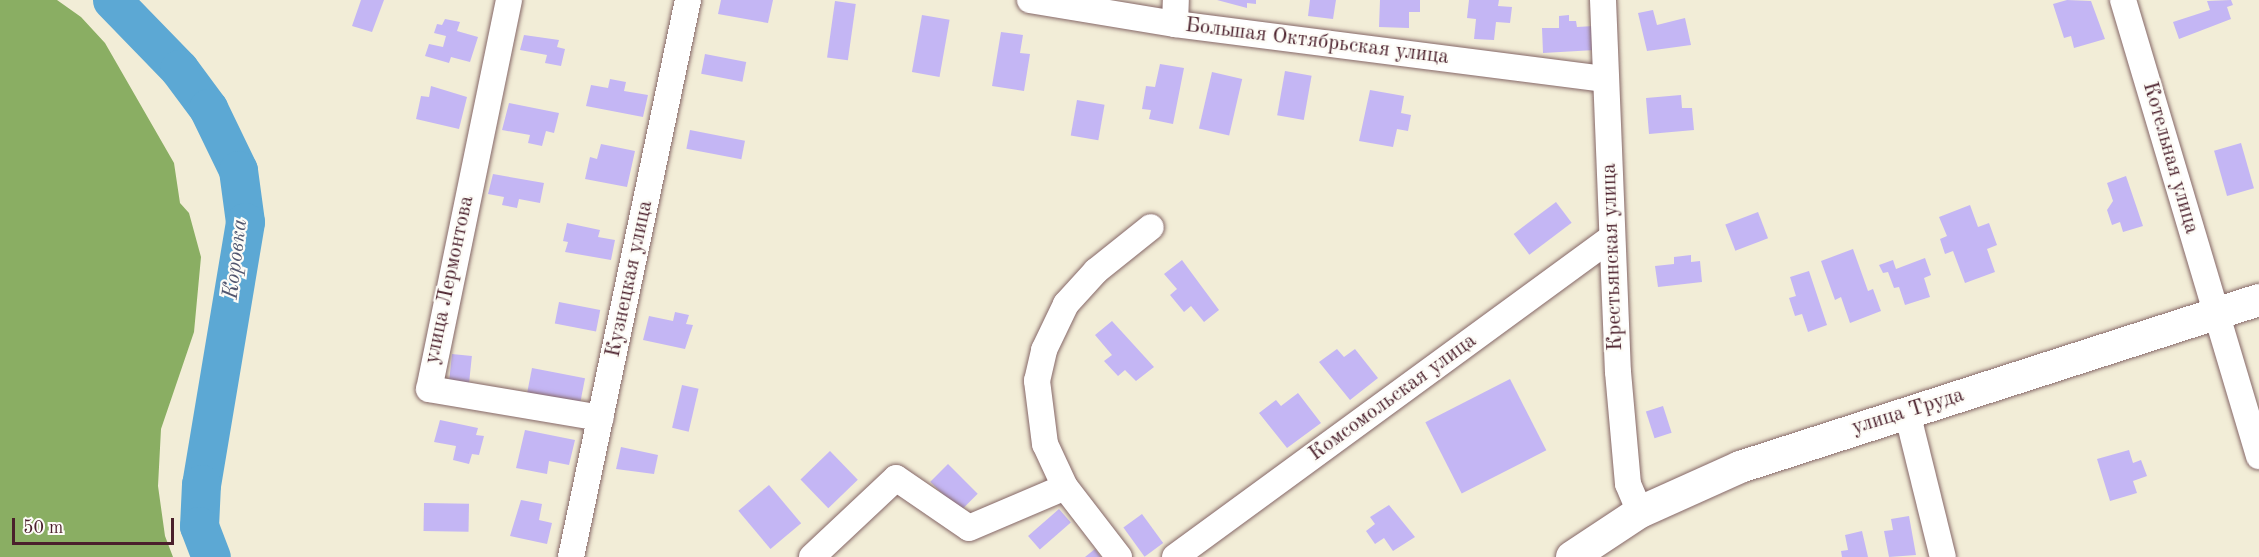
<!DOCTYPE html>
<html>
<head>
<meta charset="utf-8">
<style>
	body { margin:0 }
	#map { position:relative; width:2259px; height:557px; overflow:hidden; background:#f2edd7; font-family:"Old Standard TT",serif }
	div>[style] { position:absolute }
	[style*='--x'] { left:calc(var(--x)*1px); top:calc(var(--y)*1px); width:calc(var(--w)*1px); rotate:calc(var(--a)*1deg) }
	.forest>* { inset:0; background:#8aae63 }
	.river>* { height:39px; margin:-19.5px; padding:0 19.5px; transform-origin:19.5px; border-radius:19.5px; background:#5ca8d4 }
	.building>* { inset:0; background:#c4b6f4; transform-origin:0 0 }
	.roads { filter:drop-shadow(0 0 2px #856767) drop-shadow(0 0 2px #856767) }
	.minor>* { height:26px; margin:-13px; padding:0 13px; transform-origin:13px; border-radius:13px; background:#fff }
	.tertiary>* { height:32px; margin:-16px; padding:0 16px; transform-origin:16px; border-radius:16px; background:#fff }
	span { translate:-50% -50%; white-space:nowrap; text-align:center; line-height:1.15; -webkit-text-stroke:4.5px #fdfcf7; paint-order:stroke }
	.street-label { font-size:21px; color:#4a1f2b }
	.water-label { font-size:22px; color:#51566f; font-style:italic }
	.scale { position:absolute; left:12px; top:518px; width:162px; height:27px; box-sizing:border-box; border:3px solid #4a1f2b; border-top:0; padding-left:8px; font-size:18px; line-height:21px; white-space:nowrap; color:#4a1f2b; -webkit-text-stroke:4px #fdfcf7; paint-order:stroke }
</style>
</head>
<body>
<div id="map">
	<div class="forest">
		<div style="clip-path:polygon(0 0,57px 0,81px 17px,105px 43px,174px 163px,180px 203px,189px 213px,201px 257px,194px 332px,161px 429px,158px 486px,165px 536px,173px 557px,0 557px)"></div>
	</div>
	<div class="river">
		<div style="--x:112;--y:0;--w:96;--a:45.8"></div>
		<div style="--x:179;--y:69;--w:49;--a:53.4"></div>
		<div style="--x:208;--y:108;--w:69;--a:64.2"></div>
		<div style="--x:238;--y:170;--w:52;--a:82.3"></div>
		<div style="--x:245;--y:222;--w:266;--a:99.5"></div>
		<div style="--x:201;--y:484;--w:42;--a:92.7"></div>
		<div style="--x:199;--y:526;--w:33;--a:69"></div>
	</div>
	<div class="building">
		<div style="clip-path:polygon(361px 0,384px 0,372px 32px,352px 26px)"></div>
		<div style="clip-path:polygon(721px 0,773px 0,768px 23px,718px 14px)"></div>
		<div style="clip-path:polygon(1217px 0,1256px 0,1256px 4px,1247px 3px,1247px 8px)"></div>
		<div style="clip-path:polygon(1310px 0,1336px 0,1333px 19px,1308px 16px)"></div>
		<div style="clip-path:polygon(1380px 0,1420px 0,1420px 12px,1409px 12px,1409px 28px,1379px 27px)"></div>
		<div style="clip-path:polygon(1469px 0,1499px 0,1498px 6px,1512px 7px,1510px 23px,1496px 22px,1494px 40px,1474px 39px,1476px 19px,1467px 18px)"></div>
		<div style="clip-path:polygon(2067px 0,2091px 1px,2105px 39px,2074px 48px,2071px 36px,2064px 38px,2053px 4px)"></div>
		<div style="clip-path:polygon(2231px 0,2233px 5px,2227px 7px,2231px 19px,2179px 39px,2173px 22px,2210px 10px,2207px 1px)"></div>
		<div style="left:835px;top:1px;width:21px;height:57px;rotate:8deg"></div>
		<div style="clip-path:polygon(1653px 10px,1657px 25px,1685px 18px,1691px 45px,1647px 51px,1638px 13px)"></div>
		<div style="left:922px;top:15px;width:28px;height:58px;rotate:10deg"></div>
		<div style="clip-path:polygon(1569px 15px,1569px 21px,1576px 21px,1577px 27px,1594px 26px,1595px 50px,1543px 53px,1542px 28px,1559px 28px,1559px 16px)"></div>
		<div style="clip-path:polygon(445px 19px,460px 22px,457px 31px,478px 37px,470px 62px,451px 57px,449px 63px,425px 56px,429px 44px,443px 47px,446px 36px,434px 33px,437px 24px,442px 25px)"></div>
		<div style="clip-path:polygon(1001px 32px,1023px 35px,1020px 53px,1030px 54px,1024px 91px,992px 86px)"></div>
		<div style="clip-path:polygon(524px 35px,559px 40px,557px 47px,565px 49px,561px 66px,545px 63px,547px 55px,520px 50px)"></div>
		<div style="left:705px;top:54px;width:42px;height:20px;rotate:11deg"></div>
		<div style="clip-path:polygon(1160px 64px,1184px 68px,1173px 124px,1149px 119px,1151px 110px,1142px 109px,1146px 86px,1155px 87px)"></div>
		<div style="left:1285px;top:71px;width:27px;height:45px;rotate:10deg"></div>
		<div style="left:1212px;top:72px;width:31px;height:58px;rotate:13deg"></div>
		<div style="clip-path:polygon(610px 79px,626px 82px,624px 91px,648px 95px,643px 117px,586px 106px,591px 85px,608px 88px)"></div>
		<div style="clip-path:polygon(431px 86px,467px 97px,459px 129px,416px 119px,421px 96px,429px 97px)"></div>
		<div style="clip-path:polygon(1370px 90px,1404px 96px,1401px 113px,1411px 115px,1408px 131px,1397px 129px,1393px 147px,1359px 141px)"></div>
		<div style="clip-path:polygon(1681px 95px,1682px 108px,1692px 108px,1694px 130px,1649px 134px,1646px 98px)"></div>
		<div style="left:1077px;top:100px;width:28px;height:36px;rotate:10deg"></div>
		<div style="clip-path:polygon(509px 103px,559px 113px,554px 133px,546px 131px,542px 146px,528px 143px,530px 135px,502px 130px)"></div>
		<div style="left:690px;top:130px;width:56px;height:19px;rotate:11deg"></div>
		<div style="left:2241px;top:143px;width:47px;height:28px;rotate:74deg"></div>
		<div style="clip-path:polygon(601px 144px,635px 151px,627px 187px,585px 179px,590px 157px,597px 159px)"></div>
		<div style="clip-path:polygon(493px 174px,544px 183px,540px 203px,519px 199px,517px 208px,502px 205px,504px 197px,488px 194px)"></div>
		<div style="clip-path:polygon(2126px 176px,2143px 226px,2123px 232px,2120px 222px,2112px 225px,2107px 210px,2113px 201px,2107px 183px)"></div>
		<div style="left:1556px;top:202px;width:26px;height:53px;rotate:53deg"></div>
		<div style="clip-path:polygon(1970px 205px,1978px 227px,1989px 223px,1997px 245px,1987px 249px,1995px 272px,1965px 283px,1953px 251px,1945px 254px,1940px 239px,1947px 236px,1939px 217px)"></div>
		<div style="left:1758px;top:212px;width:28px;height:35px;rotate:69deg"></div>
		<div style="clip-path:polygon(567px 223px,600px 230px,598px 237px,615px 240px,611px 260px,565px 252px,568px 242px,563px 241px)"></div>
		<div style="clip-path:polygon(1853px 249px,1868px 291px,1873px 289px,1881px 311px,1850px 323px,1841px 297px,1835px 300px,1821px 261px)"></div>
		<div style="clip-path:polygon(1691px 255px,1691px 262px,1700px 261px,1702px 282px,1658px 287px,1655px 266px,1674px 264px,1674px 257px)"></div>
		<div style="clip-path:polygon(1925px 258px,1931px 275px,1924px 278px,1930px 297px,1905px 305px,1899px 287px,1894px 288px,1888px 272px,1883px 273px,1879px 265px,1893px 260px,1896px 269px)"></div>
		<div style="clip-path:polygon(1182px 260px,1219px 310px,1204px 322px,1191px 306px,1184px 312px,1170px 295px,1177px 289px,1164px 274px)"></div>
		<div style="clip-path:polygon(1809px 271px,1827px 325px,1808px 332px,1802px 314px,1795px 316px,1789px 298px,1796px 296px,1790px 277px)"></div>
		<div style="left:559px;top:302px;width:42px;height:22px;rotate:11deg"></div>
		<div style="clip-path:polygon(675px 312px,689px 315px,686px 324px,693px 325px,685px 349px,643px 340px,649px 316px,673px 321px)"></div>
		<div style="clip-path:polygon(1112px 321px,1154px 367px,1136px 381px,1125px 370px,1118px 376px,1104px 361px,1112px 355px,1095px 335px)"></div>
		<div style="clip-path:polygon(1337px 349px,1344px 357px,1355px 349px,1378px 378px,1350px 400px,1319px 362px)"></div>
		<div style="left:452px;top:354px;width:20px;height:30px;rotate:6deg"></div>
		<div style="left:532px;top:368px;width:54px;height:27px;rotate:11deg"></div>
		<div style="left:1510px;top:379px;width:80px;height:95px;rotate:63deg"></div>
		<div style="left:682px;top:385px;width:17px;height:44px;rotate:13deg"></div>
		<div style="clip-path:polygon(1298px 393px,1321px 423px,1287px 448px,1259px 413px,1276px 400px,1281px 406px)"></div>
		<div style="left:1663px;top:406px;width:28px;height:18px;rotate:72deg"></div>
		<div style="clip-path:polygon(440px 420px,478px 428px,476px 435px,484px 436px,479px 455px,472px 454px,469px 464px,453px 460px,456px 446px,434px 442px)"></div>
		<div style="clip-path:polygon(525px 430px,575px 440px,569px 465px,549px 461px,547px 474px,516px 468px)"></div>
		<div style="clip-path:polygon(621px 447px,658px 455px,654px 474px,616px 469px)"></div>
		<div style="clip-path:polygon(2129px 450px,2133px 463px,2141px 460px,2147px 476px,2133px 481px,2137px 493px,2110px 501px,2097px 459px)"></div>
		<div style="left:830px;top:451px;width:40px;height:41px;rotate:46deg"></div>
		<div style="left:948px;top:464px;width:42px;height:25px;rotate:45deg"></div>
		<div style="left:769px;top:485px;width:50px;height:40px;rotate:50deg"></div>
		<div style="clip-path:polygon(521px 500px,542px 504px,539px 520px,552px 523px,547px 544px,510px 536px)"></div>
		<div style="left:424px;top:503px;width:45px;height:28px;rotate:1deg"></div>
		<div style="clip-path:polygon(1389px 505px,1415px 537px,1393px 551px,1384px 538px,1375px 544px,1366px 531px,1375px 524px,1370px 517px)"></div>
		<div style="left:1059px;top:509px;width:18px;height:41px;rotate:49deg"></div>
		<div style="left:1142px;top:514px;width:36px;height:23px;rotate:54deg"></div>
		<div style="clip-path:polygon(1909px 516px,1916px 555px,1889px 557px,1884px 531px,1893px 530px,1891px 519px)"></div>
		<div style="clip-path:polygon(1862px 531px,1868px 557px,1842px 557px,1841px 551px,1848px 550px,1845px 535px)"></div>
		<div style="clip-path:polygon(1095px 549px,1101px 557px,1085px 557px)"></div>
	</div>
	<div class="roads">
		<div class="minor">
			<div style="--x:509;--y:0;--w:397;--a:101.6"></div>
			<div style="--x:429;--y:389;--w:174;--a:9.6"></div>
			<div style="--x:1030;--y:0;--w:147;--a:9.4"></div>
			<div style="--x:1175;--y:24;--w:434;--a:7.3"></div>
			<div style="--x:1603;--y:0;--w:372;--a:87.7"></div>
			<div style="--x:1618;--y:372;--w:112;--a:84.9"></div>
			<div style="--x:1628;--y:484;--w:30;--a:67"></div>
			<div style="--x:2123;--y:0;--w:476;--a:73.4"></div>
			<div style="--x:1175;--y:24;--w:24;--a:-88"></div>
			<div style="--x:1907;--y:412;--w:149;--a:76.1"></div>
			<div style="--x:571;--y:557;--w:569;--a:-78.14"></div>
			<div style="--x:812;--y:557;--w:115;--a:-43.2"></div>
			<div style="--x:896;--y:478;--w:88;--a:34.4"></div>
			<div style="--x:969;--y:528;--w:104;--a:-23.1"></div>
			<div style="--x:1119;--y:557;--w:88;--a:-127.6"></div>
			<div style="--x:1065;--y:487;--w:47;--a:-114.9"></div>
			<div style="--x:1045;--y:444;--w:64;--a:-97.2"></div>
			<div style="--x:1037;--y:381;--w:32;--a:-77"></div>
			<div style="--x:1044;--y:350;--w:51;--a:-64.4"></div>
			<div style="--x:1066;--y:304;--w:45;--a:-47.7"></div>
			<div style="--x:1096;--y:271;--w:70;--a:-38.7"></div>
			<div style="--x:1175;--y:557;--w:540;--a:-36.19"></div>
		</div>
		<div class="tertiary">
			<div style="--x:1572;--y:557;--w:82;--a:-33.5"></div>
			<div style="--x:1640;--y:512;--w:110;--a:-24.2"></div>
			<div style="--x:1740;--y:467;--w:545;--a:-17.84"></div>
		</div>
	</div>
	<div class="street-label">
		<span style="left:1317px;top:42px;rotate:7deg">Большая Октябрьская улица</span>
		<span style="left:2170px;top:158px;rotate:74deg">Котельная улица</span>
		<span style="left:1613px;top:257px;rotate:-92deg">Крестьянская улица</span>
		<span style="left:630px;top:279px;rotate:-78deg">Кузнецкая улица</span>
		<span style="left:450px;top:280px;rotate:-78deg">улица Лермонтова</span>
		<span style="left:1393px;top:398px;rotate:-36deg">Комсомольская улица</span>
		<span style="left:1908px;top:412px;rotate:-17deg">улица Труда</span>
	</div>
	<div class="water-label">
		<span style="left:236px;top:259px;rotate:-83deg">Коровка</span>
	</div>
	<div class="scale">50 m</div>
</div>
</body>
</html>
